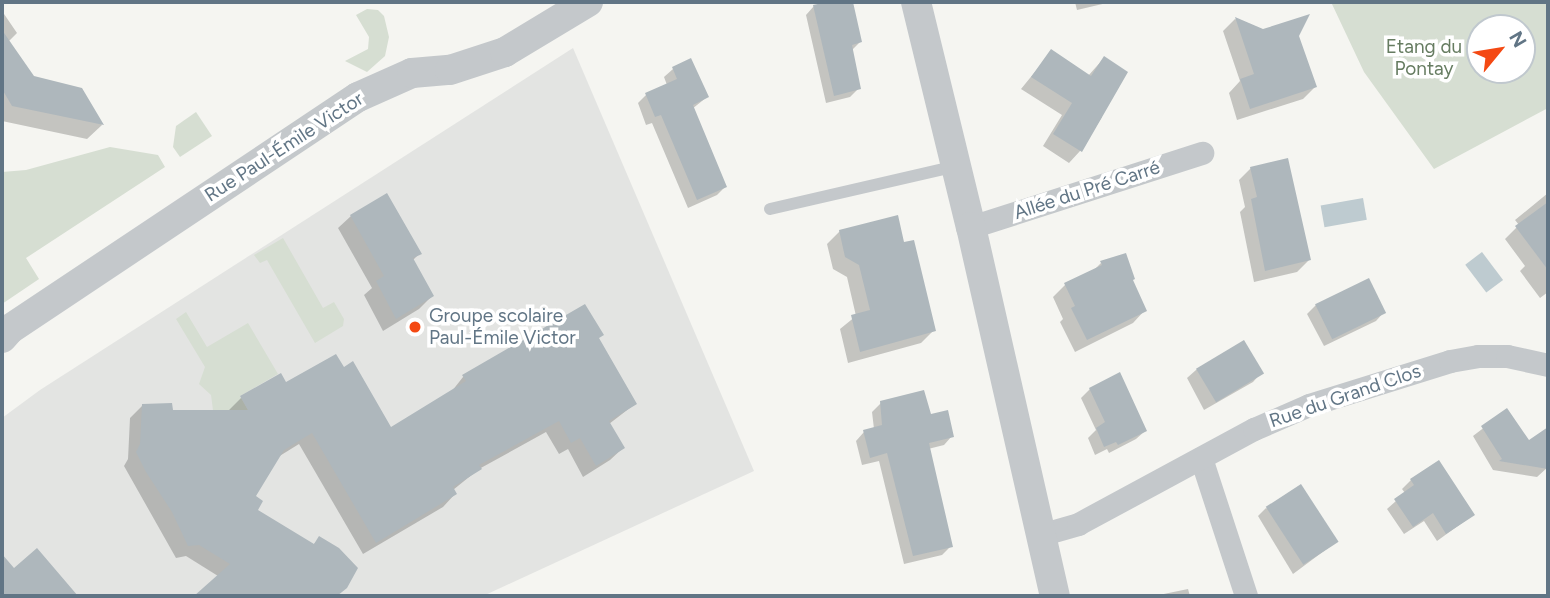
<!DOCTYPE html>
<html>
<head>
<meta charset="utf-8">
<style>
	body { margin:0 }
	#map { position:relative; width:1550px; height:598px; overflow:hidden; background:#f5f5f1; font-family:Figtree,sans-serif }
	div>[style] { position:absolute }
	[style*='--x'] { left:calc(var(--x)*1px); top:calc(var(--y)*1px); width:calc(var(--w)*1px); rotate:calc(var(--a)*1deg) }
	.built>* { inset:0; background:#e3e4e2 }
	.green>* { inset:0; background:#d6ded2 }
	.water>* { inset:0; background:#becbd0; transform-origin:0 0 }
	.shadow>* { inset:0; background:#0003 }
	.building>* { inset:0; background:#aeb7bc; transform-origin:0 0 }
	.service>* { height:12px; margin:-6px; padding:0 6px; transform-origin:6px; border-radius:6px; background:#c4c8cb }
	.minor>* { height:23px; margin:-11.5px; padding:0 11.5px; transform-origin:11.5px; border-radius:11.5px; background:#c4c8cb }
	.tertiary>* { height:30px; margin:-15px; padding:0 15px; transform-origin:15px; border-radius:15px; background:#c4c8cb }
	.dots>* { width:19px; height:19px; translate:-50% -50%; box-sizing:border-box; border:4px solid #fff; border-radius:50% }
	span { translate:-50% -50%; white-space:nowrap; text-align:center; line-height:1.15; -webkit-text-stroke:7px #fff; paint-order:stroke }
	.park-label { font-size:19px; color:#667c61 }
	.street-label { font-size:19px; color:#617585 }
	.poi-label { font-size:19px; color:#617585 }
	.left { translate:0 -50%; text-align:left }
	.frame { position:absolute; inset:0; border:4px solid #617585; pointer-events:none }
	.north { position:absolute; left:1466px; top:14px; width:70px; height:70px; box-sizing:border-box; background:#fff; border:2px solid #c0c8ce; border-radius:50%; rotate:60deg; font-size:19px; font-weight:700; line-height:28px; text-align:center; color:#617585 }
	.north::after { content:''; display:block; margin:auto; width:24px; height:32px; background:#f44913; clip-path:polygon(50% 0,100% 100%,50% 72%,0 100%) }
</style>
</head>
<body>
<div id="map">
	<div class="built">
		<div style="clip-path:polygon(573px 48px,754px 471px,483px 596px,2px 596px,2px 418px,40px 390px)"></div>
	</div>
	<div class="green">
		<div style="clip-path:polygon(evenodd,1331px 2px,1548px 2px,1548px 108px,1434px 169px,1364px 72px,1331px 2px,1522px 28px,1522px 70px,1480px 70px,1480px 28px,1522px 28px)"></div>
		<div style="clip-path:polygon(367px 9px,378px 10px,384px 16px,389px 37px,385px 56px,367px 72px,345px 61px,368px 49px,369px 37px,356px 15px)"></div>
		<div style="clip-path:polygon(196px 112px,212px 136px,180px 157px,173px 147px,176px 126px)"></div>
		<div style="clip-path:polygon(110px 147px,158px 155px,165px 167px,26px 258px,39px 279px,2px 304px,2px 172px,26px 170px)"></div>
		<div style="clip-path:polygon(283px 238px,323px 308px,334px 302px,344px 319px,343px 326px,315px 343px,267px 260px,260px 263px,254px 255px)"></div>
		<div style="clip-path:polygon(186px 312px,207px 347px,248px 323px,278px 374px,240px 396px,253px 419px,214px 418px,211px 395px,199px 384px,205px 367px,176px 319px)"></div>
	</div>
	<div class="water">
		<div style="left:1363px;top:198px;width:22px;height:43px;rotate:80deg"></div>
		<div style="left:1482px;top:252px;width:35px;height:21px;rotate:53deg"></div>
	</div>
	<div class="shadow">
		<div style="clip-path:polygon(835px 2px,851px 2px,860px 42px,851px 51px,859px 88px,850px 97px,826px 103px,806px 15px,814px 6px)"></div>
		<div style="clip-path:polygon(1075px 2px,1111px 2px,1077px 10px)"></div>
		<div style="clip-path:polygon(2px 11px,17px 33px,8px 42px,33px 78px,81px 90px,102px 125px,87px 139px,2px 121px)"></div>
		<div style="clip-path:polygon(1235px 19px,1262px 31px,1297px 36px,1315px 87px,1303px 99px,1237px 120px,1229px 93px,1240px 81px,1223px 31px)"></div>
		<div style="clip-path:polygon(1052px 51px,1088px 76px,1104px 58px,1099px 115px,1102px 117px,1080px 151px,1069px 163px,1043px 146px,1062px 115px,1021px 89px)"></div>
		<div style="clip-path:polygon(673px 69px,707px 97px,692px 109px,725px 187px,717px 195px,688px 208px,652px 123px,646px 125px,638px 103px,646px 95px,667px 85px,664px 77px)"></div>
		<div style="clip-path:polygon(1251px 168px,1309px 260px,1297px 272px,1254px 282px,1240px 212px,1245px 207px,1239px 180px)"></div>
		<div style="clip-path:polygon(1548px 193px,1548px 292px,1540px 298px,1520px 271px,1525px 266px,1505px 239px,1519px 225px,1515px 220px)"></div>
		<div style="clip-path:polygon(351px 216px,420px 253px,412px 261px,432px 296px,419px 309px,383px 331px,364px 295px,372px 288px,338px 228px)"></div>
		<div style="clip-path:polygon(840px 231px,903px 244px,934px 330px,921px 343px,848px 363px,840px 329px,856px 316px,847px 277px,833px 269px,827px 244px)"></div>
		<div style="clip-path:polygon(1101px 263px,1131px 281px,1145px 310px,1133px 323px,1075px 352px,1060px 322px,1063px 319px,1053px 297px,1065px 285px,1093px 271px)"></div>
		<div style="clip-path:polygon(1316px 305px,1384px 312px,1376px 321px,1324px 346px,1307px 314px)"></div>
		<div style="clip-path:polygon(597px 339px,635px 404px,609px 424px,623px 448px,610px 460px,583px 477px,568px 449px,559px 454px,546px 432px,479px 469px,453px 490px,455px 494px,443px 507px,363px 554px,299px 444px,278px 457px,254px 497px,255px 510px,313px 545px,320px 538px,355px 568px,337px 596px,196px 596px,218px 576px,186px 556px,176px 558px,124px 466px,128px 459px,130px 418px,143px 405px,171px 411px,229px 410px,241px 398px,285px 384px,390px 429px,452px 391px,463px 377px)"></div>
		<div style="clip-path:polygon(1244px 343px,1261px 373px,1253px 382px,1204px 410px,1187px 378px,1196px 370px)"></div>
		<div style="clip-path:polygon(1090px 389px,1145px 431px,1136px 439px,1109px 453px,1107px 449px,1095px 455px,1088px 438px,1096px 430px,1081px 398px)"></div>
		<div style="clip-path:polygon(881px 403px,930px 417px,952px 436px,944px 445px,928px 449px,951px 546px,942px 555px,904px 564px,879px 461px,862px 465px,856px 441px,864px 432px,874px 429px,872px 412px)"></div>
		<div style="clip-path:polygon(1507px 410px,1528px 443px,1548px 429px,1548px 467px,1537px 477px,1493px 470px,1473px 436px)"></div>
		<div style="clip-path:polygon(1439px 463px,1473px 515px,1437px 541px,1424px 521px,1404px 534px,1387px 509px,1405px 493px,1402px 489px,1411px 480px)"></div>
		<div style="clip-path:polygon(1266px 508px,1336px 542px,1293px 574px,1258px 516px)"></div>
		<div style="clip-path:polygon(1188px 589px,1190px 596px,1154px 596px)"></div>
	</div>
	<div class="building">
		<div style="clip-path:polygon(827px 2px,853px 2px,862px 42px,852px 45px,861px 89px,834px 96px,813px 5px)"></div>
		<div style="clip-path:polygon(1310px 14px,1299px 36px,1317px 87px,1250px 109px,1240px 79px,1254px 74px,1235px 17px,1263px 29px)"></div>
		<div style="clip-path:polygon(2px 30px,34px 76px,82px 88px,104px 125px,12px 106px,2px 89px)"></div>
		<div style="clip-path:polygon(1051px 49px,1091px 76px,1104px 56px,1128px 72px,1082px 152px,1053px 134px,1072px 103px,1031px 77px)"></div>
		<div style="clip-path:polygon(691px 58px,709px 97px,693px 105px,727px 187px,697px 200px,661px 115px,655px 117px,645px 93px,677px 79px,672px 67px)"></div>
		<div style="clip-path:polygon(1288px 158px,1311px 260px,1265px 271px,1251px 199px,1257px 197px,1250px 167px)"></div>
		<div style="clip-path:polygon(387px 193px,422px 254px,413px 258px,434px 296px,396px 319px,376px 281px,384px 276px,350px 215px)"></div>
		<div style="clip-path:polygon(1548px 202px,1548px 270px,1515px 226px)"></div>
		<div style="clip-path:polygon(898px 215px,904px 242px,914px 240px,936px 331px,860px 352px,851px 315px,870px 310px,859px 265px,845px 257px,839px 230px)"></div>
		<div style="clip-path:polygon(1126px 253px,1135px 279px,1133px 280px,1147px 311px,1087px 340px,1071px 308px,1075px 306px,1064px 283px,1102px 265px,1100px 261px)"></div>
		<div style="left:1369px;top:278px;width:39px;height:60px;rotate:64deg"></div>
		<div style="clip-path:polygon(585px 304px,604px 335px,599px 338px,637px 404px,609px 421px,625px 448px,596px 466px,580px 438px,571px 443px,559px 421px,479px 465px,482px 469px,453px 487px,457px 494px,376px 543px,312px 433px,284px 450px,256px 496px,263px 501px,258px 510px,314px 544px,319px 536px,339px 548px,358px 568px,347px 588px,337px 596px,194px 596px,230px 564px,199px 545px,188px 546px,172px 512px,146px 472px,136px 452px,140px 444px,142px 404px,172px 403px,173px 410px,248px 410px,240px 396px,281px 373px,286px 382px,336px 354px,344px 367px,353px 361px,391px 427px,466px 381px,462px 375px)"></div>
		<div style="left:1244px;top:340px;width:39px;height:56px;rotate:59deg"></div>
		<div style="clip-path:polygon(1120px 372px,1147px 431px,1118px 445px,1116px 442px,1104px 447px,1096px 428px,1105px 422px,1089px 388px)"></div>
		<div style="clip-path:polygon(924px 390px,931px 414px,948px 410px,954px 437px,929px 443px,953px 547px,913px 556px,887px 453px,870px 458px,863px 430px,882px 425px,880px 401px)"></div>
		<div style="clip-path:polygon(1507px 408px,1529px 440px,1548px 427px,1548px 469px,1499px 461px,1502px 459px,1481px 426px)"></div>
		<div style="clip-path:polygon(1439px 460px,1475px 515px,1446px 534px,1433px 513px,1413px 527px,1394px 499px,1414px 485px,1410px 479px)"></div>
		<div style="left:1301px;top:484px;width:69px;height:42px;rotate:57deg"></div>
		<div style="clip-path:polygon(37px 548px,78px 596px,2px 596px,2px 554px,14px 568px)"></div>
	</div>
	<div class="service">
		<div style="--x:770;--y:209;--w:191;--a:-13"></div>
	</div>
	<div class="minor">
		<div style="--x:971;--y:227;--w:243;--a:-17.8"></div>
		<div style="--x:1201;--y:458;--w:145;--a:71.9"></div>
		<div style="--x:1040;--y:535;--w:40;--a:-16"></div>
		<div style="--x:1078;--y:524;--w:200;--a:-28.4"></div>
		<div style="--x:1254;--y:429;--w:60;--a:-23.6"></div>
		<div style="--x:1309;--y:405;--w:148;--a:-17.3"></div>
		<div style="--x:1450;--y:361;--w:28;--a:-10"></div>
		<div style="--x:1478;--y:356;--w:29;--a:0"></div>
		<div style="--x:1507;--y:356;--w:42;--a:12.4"></div>
	</div>
	<div class="tertiary">
		<div style="--x:916;--y:2;--w:232;--a:76.3"></div>
		<div style="--x:971;--y:227;--w:378;--a:77.2"></div>
		<div style="--x:2;--y:338;--w:12;--a:-48"></div>
		<div style="--x:10;--y:329;--w:418;--a:-33.7"></div>
		<div style="--x:358;--y:97;--w:59;--a:-24"></div>
		<div style="--x:412;--y:73;--w:38;--a:-5"></div>
		<div style="--x:450;--y:70;--w:58;--a:-18.1"></div>
		<div style="--x:505;--y:52;--w:97;--a:-31.1"></div>
	</div>
	<div class="dots">
		<div style="left:415px;top:327px;background:#f44913"></div>
	</div>
	<div class="park-label">
		<span style="left:1424px;top:58px">Etang du<br>Pontay</span>
	</div>
	<div class="street-label">
		<span style="left:284px;top:147px;rotate:-33deg">Rue Paul-Émile Victor</span>
		<span style="left:1087px;top:190px;rotate:-18deg">Allée du Pré Carré</span>
		<span style="left:1345px;top:396px;rotate:-19deg">Rue du Grand Clos</span>
	</div>
	<div class="poi-label">
		<span class="left" style="left:429px;top:327px">Groupe scolaire<br>Paul-Émile Victor</span>
	</div>
	<div class="frame"></div>
	<div class="north">N</div>
</div>
</body>
</html>
